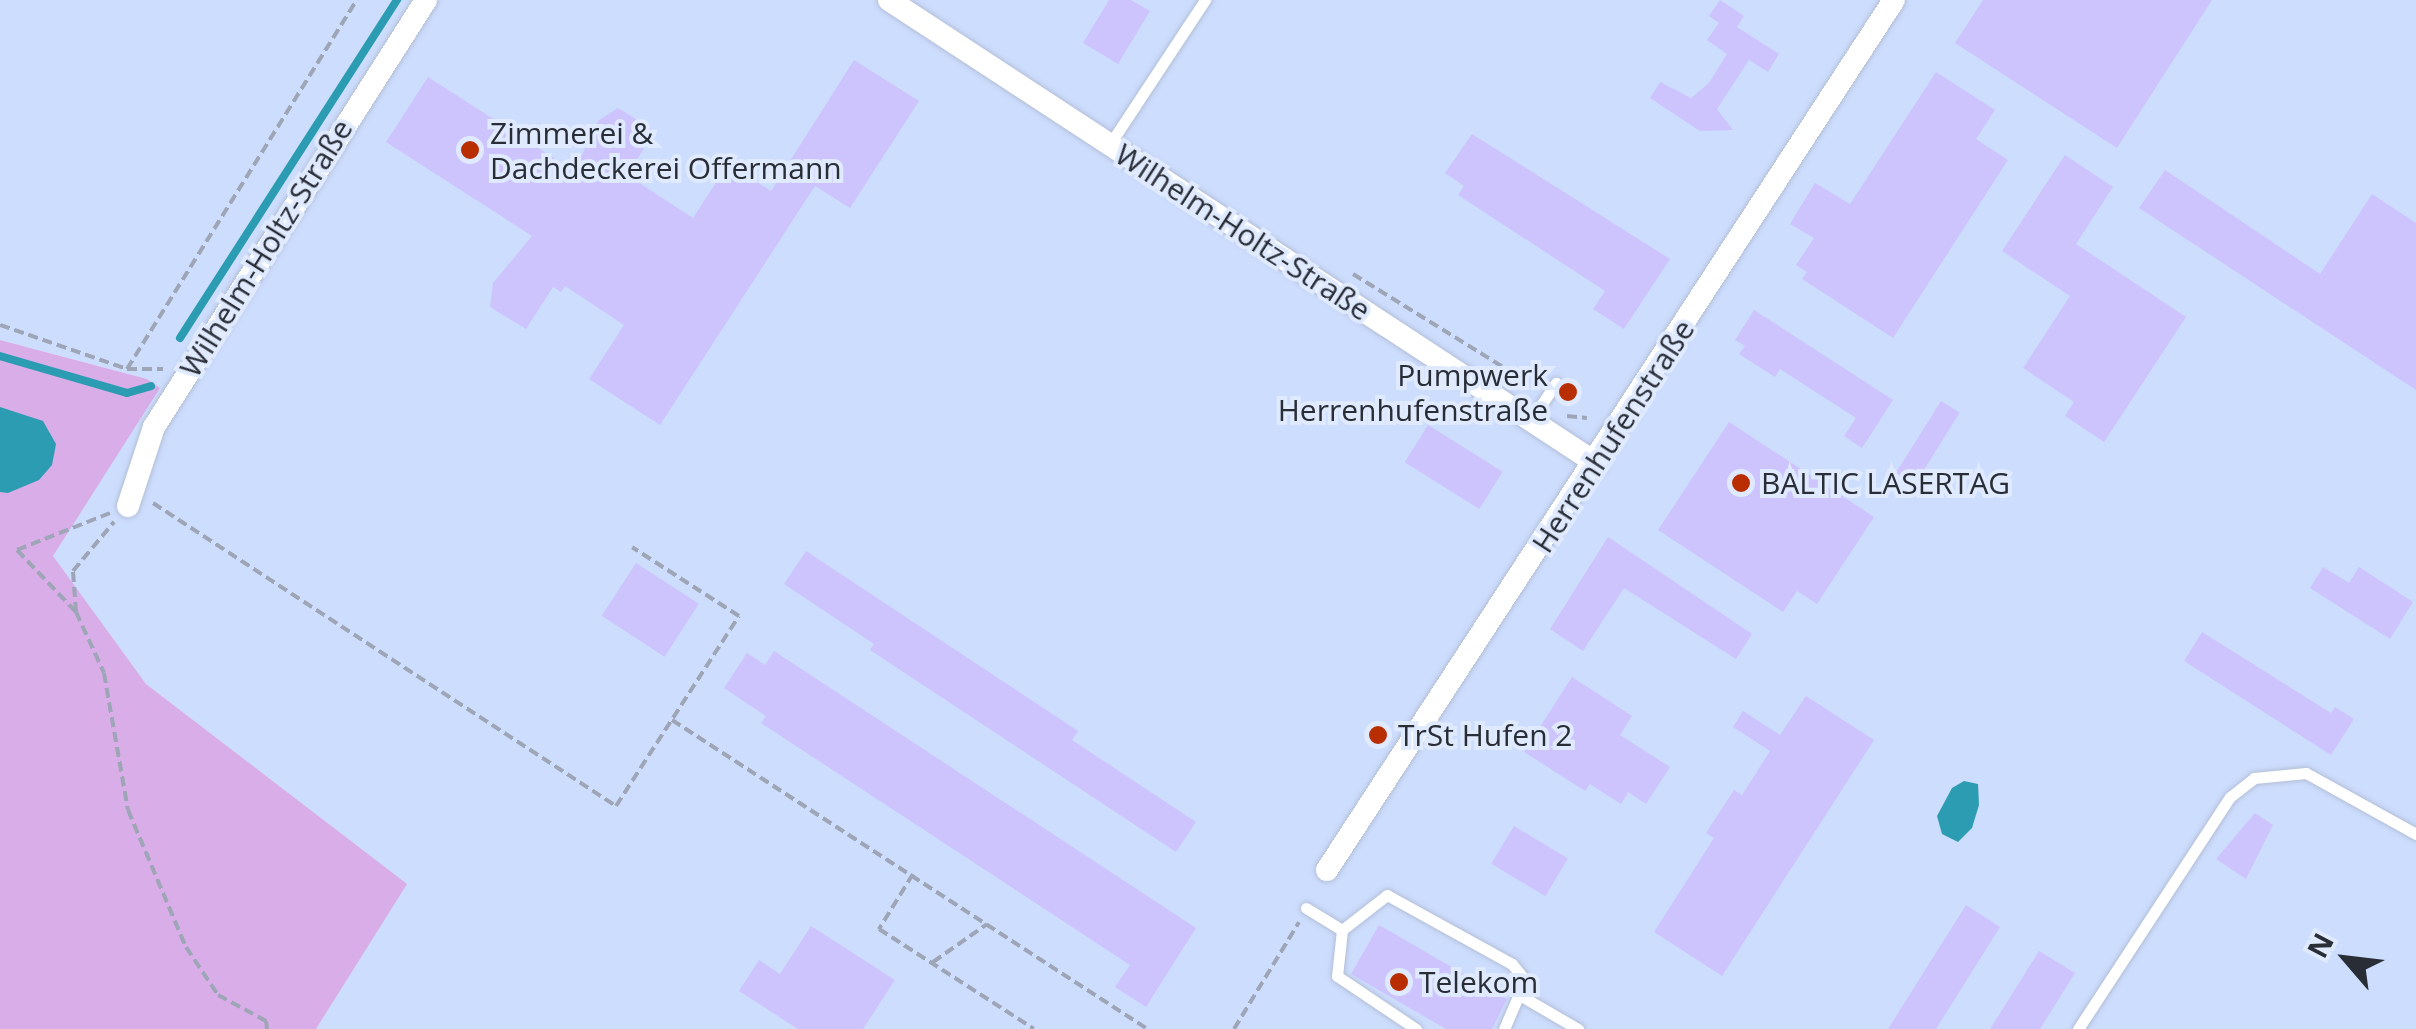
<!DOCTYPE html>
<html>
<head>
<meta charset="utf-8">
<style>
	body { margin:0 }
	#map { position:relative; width:2416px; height:1029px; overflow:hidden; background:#e0eaff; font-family:"Open Sans",sans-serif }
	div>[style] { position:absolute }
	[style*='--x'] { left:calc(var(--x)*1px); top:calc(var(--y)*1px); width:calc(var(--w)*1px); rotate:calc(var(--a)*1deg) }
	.built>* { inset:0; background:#cdddfd }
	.green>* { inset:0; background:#d9ade8 }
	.water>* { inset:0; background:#2c9cb2 }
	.stream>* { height:8px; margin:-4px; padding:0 4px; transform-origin:4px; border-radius:4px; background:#2c9cb2 }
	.building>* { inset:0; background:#cdc4fe; transform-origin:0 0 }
	.path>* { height:4px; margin-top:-2px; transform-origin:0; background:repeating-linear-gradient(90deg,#9da5b6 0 10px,transparent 0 15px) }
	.roads { filter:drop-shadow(0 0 2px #b3bfd8) drop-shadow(0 0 2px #b3bfd8) }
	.lane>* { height:11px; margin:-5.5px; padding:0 5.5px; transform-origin:5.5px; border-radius:5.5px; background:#fff }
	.street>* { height:22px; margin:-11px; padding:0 11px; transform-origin:11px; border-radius:11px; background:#fff }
	.dots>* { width:28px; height:28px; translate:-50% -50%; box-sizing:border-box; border:5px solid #e0eaff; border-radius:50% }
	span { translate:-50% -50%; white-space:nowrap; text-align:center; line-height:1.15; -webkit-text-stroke:8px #e0eaff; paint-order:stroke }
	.poi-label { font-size:30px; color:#282d36 }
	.left { translate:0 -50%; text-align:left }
	.right { translate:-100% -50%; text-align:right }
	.street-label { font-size:30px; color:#282d36 }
	.north { position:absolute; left:2296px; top:909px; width:100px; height:100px; -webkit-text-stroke:8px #e0eaff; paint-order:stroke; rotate:298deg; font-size:28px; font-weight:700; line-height:40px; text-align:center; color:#282d36 }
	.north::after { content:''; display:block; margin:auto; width:35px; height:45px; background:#282d36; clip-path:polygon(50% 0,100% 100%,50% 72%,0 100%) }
</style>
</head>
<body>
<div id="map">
	<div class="built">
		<div style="clip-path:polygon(0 0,2416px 0,2416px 1029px,316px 1029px,406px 884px,146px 684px,52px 556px,159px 388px,147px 379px,0 340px)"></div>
	</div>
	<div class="green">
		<div style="clip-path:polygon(0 340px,147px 379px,160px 388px,53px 556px,146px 684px,407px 884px,316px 1029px,0 1029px)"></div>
	</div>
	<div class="water">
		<div style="clip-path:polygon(0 407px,43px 421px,56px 444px,52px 465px,39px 480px,8px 493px,0 492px)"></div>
		<div style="clip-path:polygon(1964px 781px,1978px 784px,1979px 805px,1972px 828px,1958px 842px,1942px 834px,1937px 816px,1952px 788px)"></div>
	</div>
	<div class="stream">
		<div style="--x:180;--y:338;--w:402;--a:-57.3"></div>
		<div style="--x:0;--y:356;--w:132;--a:16.2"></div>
		<div style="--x:127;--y:393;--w:25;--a:-16"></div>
	</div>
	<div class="building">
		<div style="clip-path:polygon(1109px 0,1131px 0,1150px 11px,1118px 64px,1083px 43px)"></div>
		<div style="clip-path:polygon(1720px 0,1744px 16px,1737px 27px,1779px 54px,1768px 72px,1749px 60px,1717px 109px,1733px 130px,1700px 131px,1650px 98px,1660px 82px,1691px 98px,1709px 83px,1727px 54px,1707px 40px,1719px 23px,1709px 16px)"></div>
		<div style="clip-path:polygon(1983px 0,2212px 0,2117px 148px,1955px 43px)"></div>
		<div style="clip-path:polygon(854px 60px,919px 101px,850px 208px,815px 186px,660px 425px,589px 379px,624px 325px,565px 286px,561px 292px,553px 287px,526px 329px,490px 307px,493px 283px,532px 236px,386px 142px,428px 77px,574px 171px,599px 120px,618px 108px,655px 131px,629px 172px,633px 179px,693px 218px,728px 164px,771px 191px)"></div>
		<div style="clip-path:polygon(1936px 72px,1995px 110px,1976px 139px,2008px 160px,1893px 338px,1802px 279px,1807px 272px,1796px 265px,1814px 238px,1790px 224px,1815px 183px,1850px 204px)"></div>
		<div style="clip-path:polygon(1472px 134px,1670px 259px,1624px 329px,1593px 309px,1605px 291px,1458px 195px,1464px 186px,1445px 173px)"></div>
		<div style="clip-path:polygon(2065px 155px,2113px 187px,2076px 244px,2186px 317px,2104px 442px,2065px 416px,2074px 402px,2023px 368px,2070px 296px,2002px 251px)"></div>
		<div style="clip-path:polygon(2165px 170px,2320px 274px,2372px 194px,2416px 223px,2416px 390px,2139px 208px)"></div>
		<div style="clip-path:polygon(1754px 310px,1893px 400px,1862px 448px,1844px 436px,1856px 418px,1780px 369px,1775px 377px,1739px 354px,1745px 346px,1735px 340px)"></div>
		<div style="left:1941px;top:401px;width:22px;height:85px;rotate:32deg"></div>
		<div style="clip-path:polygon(1729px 422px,1874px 517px,1817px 604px,1797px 591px,1783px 612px,1658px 530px)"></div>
		<div style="left:1428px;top:425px;width:88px;height:44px;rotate:32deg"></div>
		<div style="clip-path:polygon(1608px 537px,1752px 634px,1736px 659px,1624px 588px,1583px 651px,1550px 629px)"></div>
		<div style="clip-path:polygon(806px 551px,1078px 731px,1072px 740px,1196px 822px,1176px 852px,870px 650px,874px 644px,784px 584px)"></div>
		<div style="left:636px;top:563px;width:75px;height:63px;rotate:33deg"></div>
		<div style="clip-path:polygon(2323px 567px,2349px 583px,2359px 567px,2413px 602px,2390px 639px,2310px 588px)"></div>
		<div style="clip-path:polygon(2202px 632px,2331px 713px,2335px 707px,2354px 719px,2331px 755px,2184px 661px)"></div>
		<div style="clip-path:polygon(774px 651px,1196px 928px,1146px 1007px,1115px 987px,1130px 965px,761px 723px,766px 716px,724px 688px,747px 653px,765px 665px)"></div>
		<div style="clip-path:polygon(1572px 677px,1632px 716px,1620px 735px,1670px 767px,1646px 804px,1628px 792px,1621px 804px,1590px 784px,1585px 791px,1524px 752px)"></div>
		<div style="clip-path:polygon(1806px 696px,1874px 740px,1722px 976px,1654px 932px,1714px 838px,1706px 833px,1734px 790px,1742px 795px,1770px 751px,1733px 727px,1743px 711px,1780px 735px)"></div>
		<div style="clip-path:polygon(2255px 813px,2273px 825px,2246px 879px,2216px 859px)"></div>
		<div style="left:1514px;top:826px;width:63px;height:44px;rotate:31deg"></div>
		<div style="clip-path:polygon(1966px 905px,2000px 927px,1936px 1029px,1888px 1029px)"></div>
		<div style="clip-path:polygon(1379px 925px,1507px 999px,1492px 1029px,1446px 1029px,1351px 974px)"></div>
		<div style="clip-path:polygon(811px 926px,895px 980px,863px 1029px,798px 1029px,739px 991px,759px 960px,780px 974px)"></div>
		<div style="clip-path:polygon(2039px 951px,2075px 973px,2040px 1029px,1990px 1029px)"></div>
	</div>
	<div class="path">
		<div style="--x:1353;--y:274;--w:182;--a:31.8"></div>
		<div style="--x:1508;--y:370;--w:13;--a:61"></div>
		<div style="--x:0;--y:325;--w:134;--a:19.1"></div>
		<div style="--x:127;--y:369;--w:36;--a:0"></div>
		<div style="--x:127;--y:369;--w:435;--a:-58.1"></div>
		<div style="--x:1567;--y:416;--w:20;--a:6"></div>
		<div style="--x:153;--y:503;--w:553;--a:33.2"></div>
		<div style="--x:616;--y:806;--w:226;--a:-57.1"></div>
		<div style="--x:739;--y:616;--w:127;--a:-147.2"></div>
		<div style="--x:110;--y:513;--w:100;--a:158.3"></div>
		<div style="--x:17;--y:550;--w:86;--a:46.4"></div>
		<div style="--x:76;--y:612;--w:67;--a:65.3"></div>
		<div style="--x:104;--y:673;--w:139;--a:80.1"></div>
		<div style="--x:128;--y:810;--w:149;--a:67.1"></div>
		<div style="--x:186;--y:947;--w:58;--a:56.3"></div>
		<div style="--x:218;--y:995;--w:55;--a:28.4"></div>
		<div style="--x:266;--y:1021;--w:8;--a:83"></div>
		<div style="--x:76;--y:612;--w:41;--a:-94.2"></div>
		<div style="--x:73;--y:571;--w:64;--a:-50.1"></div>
		<div style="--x:672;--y:720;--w:565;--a:33.02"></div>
		<div style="--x:913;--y:874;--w:65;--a:121.7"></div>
		<div style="--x:879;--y:929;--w:184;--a:32.8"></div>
		<div style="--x:933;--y:962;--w:66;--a:-35.1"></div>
		<div style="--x:1234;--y:1029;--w:125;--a:-58.7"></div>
	</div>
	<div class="roads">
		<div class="lane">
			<div style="--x:1110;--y:144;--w:173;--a:-56.6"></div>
			<div style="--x:1531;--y:420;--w:45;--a:-56"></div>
			<div style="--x:1306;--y:908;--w:42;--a:31.4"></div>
			<div style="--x:1523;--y:997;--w:64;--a:30.2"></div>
			<div style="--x:1416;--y:1029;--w:95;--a:-146.1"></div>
			<div style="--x:1337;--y:976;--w:46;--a:-83.8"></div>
			<div style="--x:1342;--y:930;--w:57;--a:-37.9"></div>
			<div style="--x:1387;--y:895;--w:143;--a:28.9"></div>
			<div style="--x:1512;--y:964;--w:21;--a:51"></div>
			<div style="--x:1525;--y:980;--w:53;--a:113.2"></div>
			<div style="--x:2078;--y:1029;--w:277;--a:-56.8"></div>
			<div style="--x:2230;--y:797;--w:31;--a:-38"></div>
			<div style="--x:2254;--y:778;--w:52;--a:-5.5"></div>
			<div style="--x:2306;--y:773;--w:126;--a:29"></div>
		</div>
		<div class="street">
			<div style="--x:889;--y:0;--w:845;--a:33.22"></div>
			<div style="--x:128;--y:506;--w:83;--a:-71.8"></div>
			<div style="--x:154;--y:427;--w:506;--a:-57.5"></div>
			<div style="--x:1327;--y:870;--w:1038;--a:-56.91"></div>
		</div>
	</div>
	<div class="dots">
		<div style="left:470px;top:150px;background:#b82e00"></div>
		<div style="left:1568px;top:392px;background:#b82e00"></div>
		<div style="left:1741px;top:483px;background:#b82e00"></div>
		<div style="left:1378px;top:735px;background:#b82e00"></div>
		<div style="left:1399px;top:982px;background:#b82e00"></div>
	</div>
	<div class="poi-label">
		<span class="left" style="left:490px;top:150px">Zimmerei &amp;<br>Dachdeckerei Offermann</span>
		<span class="right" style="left:1548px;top:392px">Pumpwerk<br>Herrenhufenstraße</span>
		<span class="left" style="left:1761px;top:483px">BALTIC LASERTAG</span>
		<span class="left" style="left:1398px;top:735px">TrSt Hufen 2</span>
		<span class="left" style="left:1419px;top:982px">Telekom</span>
	</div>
	<div class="street-label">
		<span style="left:1243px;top:232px;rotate:33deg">Wilhelm-Holtz-Straße</span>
		<span style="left:266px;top:248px;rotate:-58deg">Wilhelm-Holtz-Straße</span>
		<span style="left:1613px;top:436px;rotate:-57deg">Herrenhufenstraße</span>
	</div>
	<div class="north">N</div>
</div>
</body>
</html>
